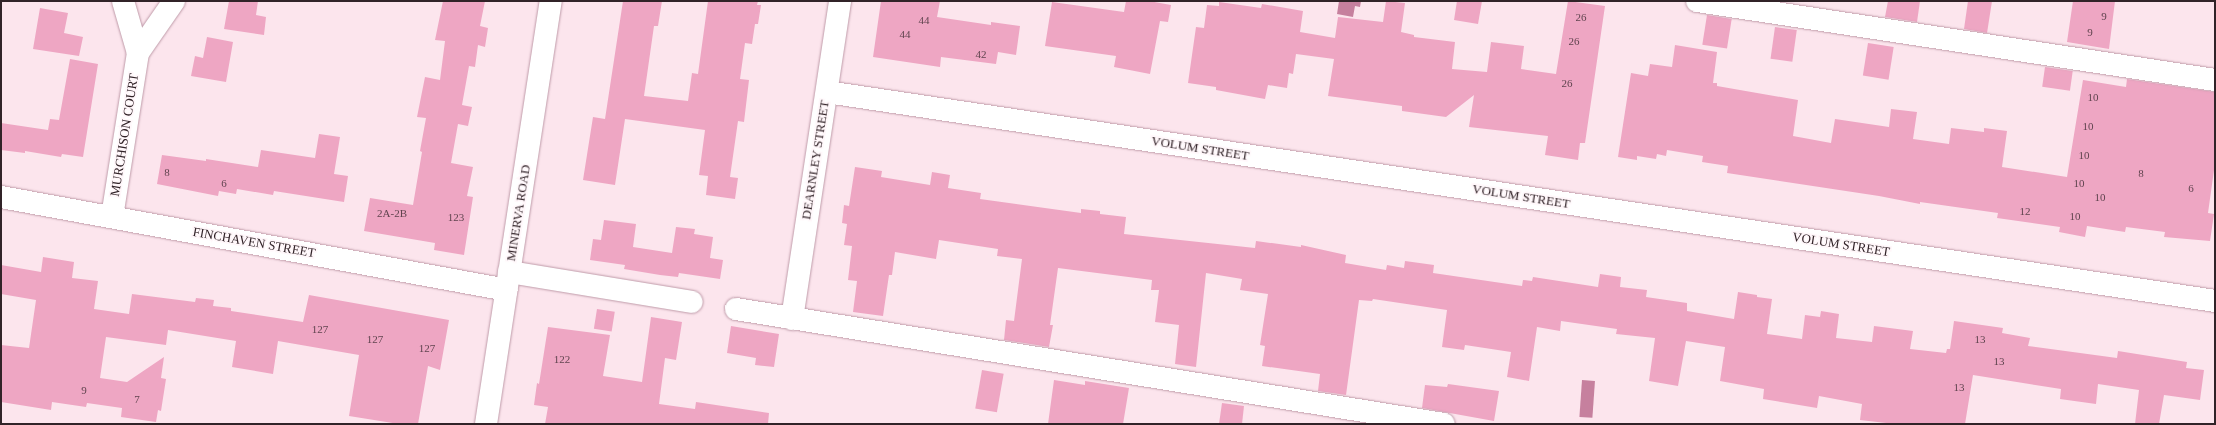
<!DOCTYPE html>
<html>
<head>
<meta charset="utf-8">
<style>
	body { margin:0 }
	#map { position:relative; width:2216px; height:425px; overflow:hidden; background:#fce5ed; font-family:Georgia,serif }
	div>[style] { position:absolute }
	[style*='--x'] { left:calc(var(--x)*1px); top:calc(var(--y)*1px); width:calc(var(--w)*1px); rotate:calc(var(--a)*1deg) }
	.water>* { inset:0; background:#c6809e; transform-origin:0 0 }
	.building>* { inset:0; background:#eea6c3; transform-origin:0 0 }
	.roads { filter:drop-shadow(0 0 1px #bf9ba9) drop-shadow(0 0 1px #bf9ba9) }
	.minor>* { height:22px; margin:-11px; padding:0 11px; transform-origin:11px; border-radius:11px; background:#fff }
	span { translate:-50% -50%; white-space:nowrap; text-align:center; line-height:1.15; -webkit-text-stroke:3.5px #fff7fa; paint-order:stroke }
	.number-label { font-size:11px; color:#60444f }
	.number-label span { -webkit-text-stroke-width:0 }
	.street-label { font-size:13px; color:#312328 }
	.frame { position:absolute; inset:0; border:2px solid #312328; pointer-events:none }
</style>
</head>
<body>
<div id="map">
	<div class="water">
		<div style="clip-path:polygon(1339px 1px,1361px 1px,1360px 7px,1355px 6px,1353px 17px,1337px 14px)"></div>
		<div style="left:1582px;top:380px;width:13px;height:37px;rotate:4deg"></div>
	</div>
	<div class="building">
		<div style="clip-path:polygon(229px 1px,258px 1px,256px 15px,266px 17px,264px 35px,224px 29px)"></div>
		<div style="clip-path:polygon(443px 1px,485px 1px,480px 26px,488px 28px,485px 47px,478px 45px,475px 67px,469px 66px,462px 105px,472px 107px,468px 126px,458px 124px,451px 163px,473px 167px,467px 196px,473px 197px,464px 255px,434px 250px,435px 243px,364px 231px,370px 198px,413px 205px,422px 152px,420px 151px,426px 118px,417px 117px,425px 77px,440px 80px,445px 41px,435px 40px)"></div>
		<div style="clip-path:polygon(623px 1px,662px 1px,658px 26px,654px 26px,644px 96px,688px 101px,692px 73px,698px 74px,708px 1px,758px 1px,757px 5px,761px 5px,758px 24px,755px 24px,752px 44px,745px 43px,740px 79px,749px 80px,744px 122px,738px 121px,730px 177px,738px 178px,735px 199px,706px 195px,708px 176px,699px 175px,705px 130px,625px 119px,615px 185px,583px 180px,593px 117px,605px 119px)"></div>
		<div style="clip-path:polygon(881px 1px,940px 1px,937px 17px,991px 25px,991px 22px,1020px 26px,1016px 55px,998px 52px,996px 64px,941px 57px,940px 67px,873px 57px)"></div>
		<div style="clip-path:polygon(1126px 1px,1149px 1px,1171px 5px,1168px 22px,1160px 21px,1150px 74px,1114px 67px,1116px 56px,1045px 46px,1052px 2px,1124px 12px)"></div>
		<div style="clip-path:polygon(1386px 1px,1405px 3px,1401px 32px,1414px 35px,1414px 37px,1455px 42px,1452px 69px,1487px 72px,1491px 42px,1524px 46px,1521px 69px,1556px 74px,1568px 1px,1605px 6px,1585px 143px,1580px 143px,1578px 160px,1545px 155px,1548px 136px,1469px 127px,1474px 95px,1446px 117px,1402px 111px,1402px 106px,1328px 96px,1334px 59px,1296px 54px,1293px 74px,1289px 73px,1287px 88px,1268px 85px,1265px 99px,1216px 90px,1216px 87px,1188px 83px,1196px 27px,1204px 28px,1207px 5px,1219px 6px,1219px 2px,1261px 8px,1262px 4px,1303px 11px,1300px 32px,1335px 38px,1338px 17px,1383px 22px)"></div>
		<div style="clip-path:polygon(1457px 1px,1482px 1px,1478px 24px,1454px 20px)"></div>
		<div style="clip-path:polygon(1888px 1px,1920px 1px,1917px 22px,1885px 17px)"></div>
		<div style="clip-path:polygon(1968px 1px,1992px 1px,1987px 33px,1964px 29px)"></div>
		<div style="clip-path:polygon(2073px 1px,2115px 1px,2109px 49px,2067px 42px)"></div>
		<div style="clip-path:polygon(40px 8px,68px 13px,64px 33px,83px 37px,79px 56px,33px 49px)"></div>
		<div style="left:1707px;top:15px;width:25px;height:30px;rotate:9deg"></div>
		<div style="left:1775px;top:27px;width:22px;height:32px;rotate:8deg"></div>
		<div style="clip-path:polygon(207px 37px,233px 42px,226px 82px,191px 76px,195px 56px,203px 58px)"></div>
		<div style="left:1868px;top:43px;width:26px;height:33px;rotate:9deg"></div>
		<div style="clip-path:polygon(1675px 45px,1717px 52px,1713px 83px,1717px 83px,1717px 86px,1798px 100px,1793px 136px,1831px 143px,1835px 119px,1889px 127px,1891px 109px,1917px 112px,1913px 139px,1949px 144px,1951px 128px,1984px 132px,1984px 128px,2007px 131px,2002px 167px,2067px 177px,2083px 80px,2126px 87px,2127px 79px,2215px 92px,2215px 163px,2208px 213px,2214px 214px,2210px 241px,2164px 237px,2165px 232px,2126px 227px,2125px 232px,2087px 226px,2085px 237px,2059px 232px,2060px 227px,1997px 218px,1998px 213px,1920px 202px,1920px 204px,1879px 196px,1727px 173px,1728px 166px,1702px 162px,1703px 156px,1667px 150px,1666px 156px,1657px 154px,1656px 159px,1637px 156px,1637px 160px,1618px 157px,1631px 73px,1648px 76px,1650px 64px,1672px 67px)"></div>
		<div style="clip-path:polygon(70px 59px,98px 64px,83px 157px,62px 154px,61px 157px,25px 151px,25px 153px,1px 150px,1px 123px,48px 130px,50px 119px,59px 120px)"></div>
		<div style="left:2045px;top:67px;width:28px;height:20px;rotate:8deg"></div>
		<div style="clip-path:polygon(319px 134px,340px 137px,334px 174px,348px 176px,344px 202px,274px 191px,273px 195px,237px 189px,236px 194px,219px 191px,218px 196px,157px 184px,162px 155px,206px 161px,206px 159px,258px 167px,261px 150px,315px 158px)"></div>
		<div style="clip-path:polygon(855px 167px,882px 171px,881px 177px,930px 185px,932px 172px,950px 175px,948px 188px,981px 193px,980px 199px,1081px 213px,1081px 209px,1100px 211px,1100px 214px,1126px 217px,1124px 234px,1255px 248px,1256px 241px,1301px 247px,1301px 245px,1346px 255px,1345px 263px,1386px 270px,1387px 265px,1404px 268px,1405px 261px,1434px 265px,1433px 273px,1522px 286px,1523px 280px,1532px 281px,1533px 277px,1598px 287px,1600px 274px,1621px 277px,1620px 287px,1647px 290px,1646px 297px,1687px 303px,1687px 311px,1734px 319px,1738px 292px,1757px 295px,1757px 297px,1772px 299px,1767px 334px,1802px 339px,1805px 315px,1820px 317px,1821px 311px,1839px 314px,1836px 338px,1872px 342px,1874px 326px,1913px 331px,1910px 349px,1946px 353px,1947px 349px,1950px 349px,1954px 321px,2003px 328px,2002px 333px,2030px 338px,2028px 346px,2117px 358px,2118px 351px,2187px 362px,2186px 368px,2204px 370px,2200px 400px,2164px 395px,2159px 424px,2135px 424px,2139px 390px,2098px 384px,2096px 404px,2060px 399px,2061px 389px,1973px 375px,1965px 424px,1895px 424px,1860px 420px,1862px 404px,1819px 396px,1817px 408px,1763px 399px,1764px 389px,1720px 381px,1725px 347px,1686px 341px,1678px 386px,1649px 381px,1655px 338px,1616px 334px,1617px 329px,1561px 321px,1560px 331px,1537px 327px,1529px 381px,1507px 377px,1511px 352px,1465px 345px,1464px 350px,1442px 347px,1447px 310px,1373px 299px,1372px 301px,1359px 300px,1346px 395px,1318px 391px,1320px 374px,1262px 366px,1265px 346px,1260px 345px,1268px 294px,1240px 290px,1242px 279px,1206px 273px,1196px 367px,1175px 364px,1179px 325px,1155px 322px,1159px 290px,1151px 290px,1152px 280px,1058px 268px,1050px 325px,1053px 325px,1049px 347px,1004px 340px,1006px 320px,1014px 321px,1022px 259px,997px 256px,998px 249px,939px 240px,936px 259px,895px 252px,892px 275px,889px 275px,883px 316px,853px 312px,857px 281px,848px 280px,852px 246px,844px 245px,847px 224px,842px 223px,844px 205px,849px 206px)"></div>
		<div style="clip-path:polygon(604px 220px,636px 224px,633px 247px,672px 253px,676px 227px,695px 229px,694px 234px,713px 237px,710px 258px,723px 260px,720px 279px,679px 273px,678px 277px,660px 275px,624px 269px,625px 265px,590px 260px,593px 239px,601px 240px)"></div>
		<div style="clip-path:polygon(43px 257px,74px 262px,72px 278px,98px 281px,94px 309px,129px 314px,132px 294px,195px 302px,196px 298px,214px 300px,213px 306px,231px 308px,231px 311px,303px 322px,309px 295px,449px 320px,440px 370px,428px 366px,418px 424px,399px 424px,349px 416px,359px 355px,278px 341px,273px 374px,232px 367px,236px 341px,168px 330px,166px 345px,106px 337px,100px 378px,127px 382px,164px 357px,161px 378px,166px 379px,161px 411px,158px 410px,156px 422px,121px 417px,122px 408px,87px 403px,86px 407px,52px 402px,51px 410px,1px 402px,1px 345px,29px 348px,36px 300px,1px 294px,1px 265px,41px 272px)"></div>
		<div style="left:597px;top:309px;width:18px;height:20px;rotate:9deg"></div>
		<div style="clip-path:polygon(651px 317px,682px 322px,676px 360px,665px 358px,659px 404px,695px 409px,696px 402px,769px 413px,768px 424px,545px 424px,548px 407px,534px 405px,537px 383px,539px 384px,548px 327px,610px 335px,603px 376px,642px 382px)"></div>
		<div style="clip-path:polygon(731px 326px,779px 334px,774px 367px,755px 365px,756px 358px,727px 353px)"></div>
		<div style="left:982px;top:370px;width:22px;height:39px;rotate:10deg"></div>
		<div style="clip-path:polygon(1054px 380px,1085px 385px,1085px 381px,1129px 388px,1123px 424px,1048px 424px)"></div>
		<div style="clip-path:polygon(1448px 384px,1499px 391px,1494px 421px,1422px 408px,1425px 385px,1447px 387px)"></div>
		<div style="clip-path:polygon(1222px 403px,1244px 406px,1242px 424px,1219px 424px)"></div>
	</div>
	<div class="roads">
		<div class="minor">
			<div style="--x:1697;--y:1;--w:524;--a:8.67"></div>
			<div style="--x:138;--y:53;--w:63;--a:-55.3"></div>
			<div style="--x:827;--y:92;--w:1404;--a:8.56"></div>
			<div style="--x:1;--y:197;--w:514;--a:10.41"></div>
			<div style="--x:112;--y:217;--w:166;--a:-81"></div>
			<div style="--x:138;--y:53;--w:54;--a:-106.1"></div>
			<div style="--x:509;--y:272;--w:185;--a:9.3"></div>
			<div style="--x:736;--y:309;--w:717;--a:9.23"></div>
			<div style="--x:792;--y:319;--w:322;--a:-81.4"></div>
			<div style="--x:486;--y:424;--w:428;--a:-81.3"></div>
		</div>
	</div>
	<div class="number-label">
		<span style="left:2104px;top:16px">9</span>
		<span style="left:1581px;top:17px">26</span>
		<span style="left:924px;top:20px">44</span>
		<span style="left:2090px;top:32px">9</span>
		<span style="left:905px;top:34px">44</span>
		<span style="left:1574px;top:41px">26</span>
		<span style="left:981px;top:54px">42</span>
		<span style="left:1567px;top:83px">26</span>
		<span style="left:2093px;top:97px">10</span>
		<span style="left:2088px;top:126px">10</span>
		<span style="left:2084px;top:155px">10</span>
		<span style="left:167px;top:172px">8</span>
		<span style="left:2141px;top:173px">8</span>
		<span style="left:224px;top:183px">6</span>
		<span style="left:2079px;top:183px">10</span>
		<span style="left:2191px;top:188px">6</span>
		<span style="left:2100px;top:197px">10</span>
		<span style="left:2025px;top:211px">12</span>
		<span style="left:392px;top:213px">2A-2B</span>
		<span style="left:2075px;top:216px">10</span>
		<span style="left:456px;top:217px">123</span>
		<span style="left:320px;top:329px">127</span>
		<span style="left:375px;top:339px">127</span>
		<span style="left:1980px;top:339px">13</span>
		<span style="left:427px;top:348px">127</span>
		<span style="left:562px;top:359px">122</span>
		<span style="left:1999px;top:361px">13</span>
		<span style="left:1959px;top:387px">13</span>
		<span style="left:84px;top:390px">9</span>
		<span style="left:137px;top:399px">7</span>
	</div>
	<div class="street-label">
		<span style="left:125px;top:135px;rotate:-81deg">MURCHISON COURT</span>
		<span style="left:1200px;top:149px;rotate:9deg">VOLUM STREET</span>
		<span style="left:816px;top:160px;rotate:-81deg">DEARNLEY STREET</span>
		<span style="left:1521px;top:197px;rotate:9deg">VOLUM STREET</span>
		<span style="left:519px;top:213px;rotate:-81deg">MINERVA ROAD</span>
		<span style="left:254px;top:243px;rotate:10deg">FINCHAVEN STREET</span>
		<span style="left:1841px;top:245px;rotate:9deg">VOLUM STREET</span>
	</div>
	<div class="frame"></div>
</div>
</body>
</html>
